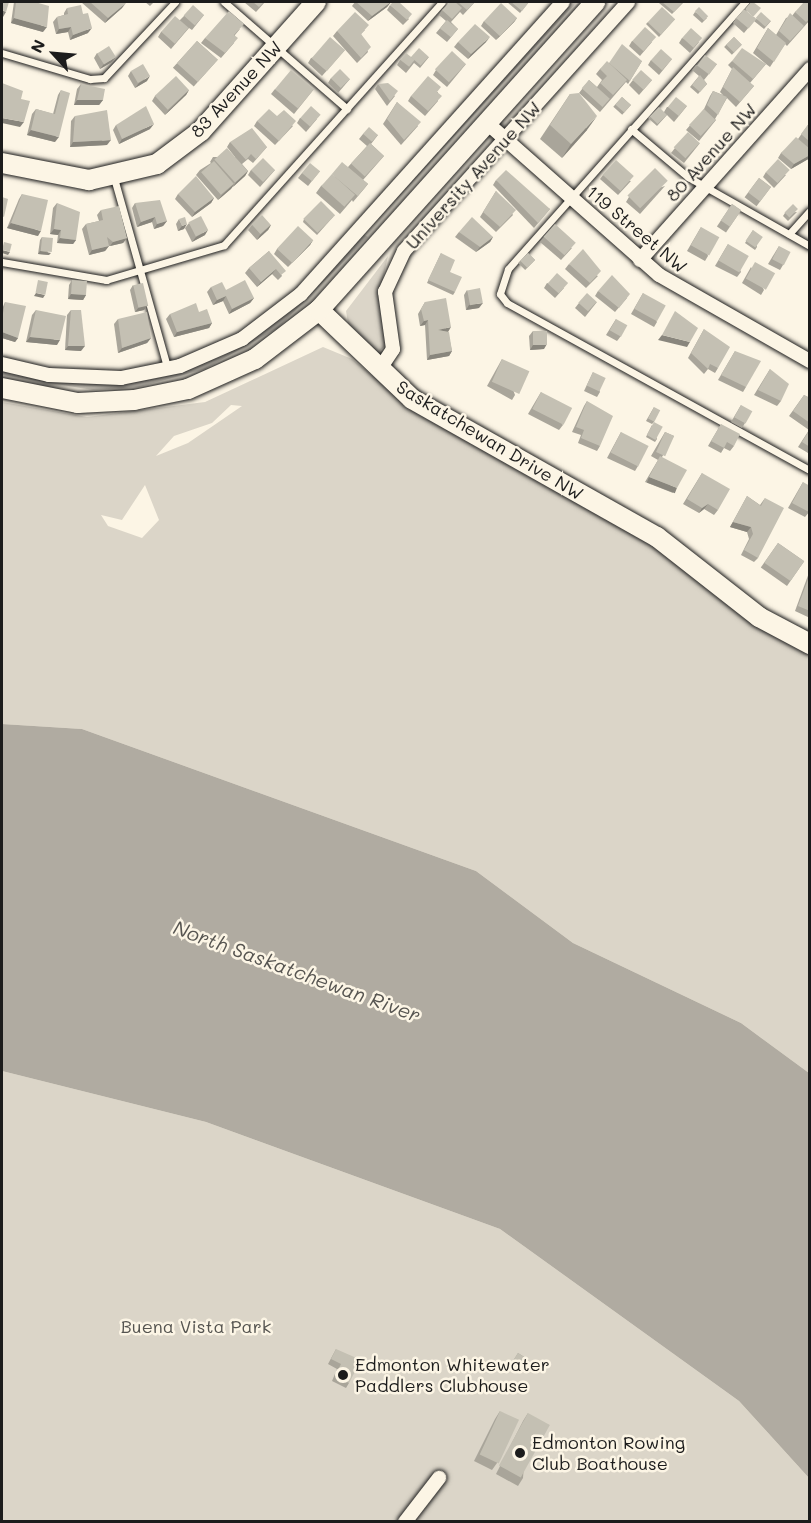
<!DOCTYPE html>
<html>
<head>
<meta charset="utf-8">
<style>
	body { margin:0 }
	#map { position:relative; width:811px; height:1523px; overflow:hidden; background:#fcf5e5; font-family:Mali,sans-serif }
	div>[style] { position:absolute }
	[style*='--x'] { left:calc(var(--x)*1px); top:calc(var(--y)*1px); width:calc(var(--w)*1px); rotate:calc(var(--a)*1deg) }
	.green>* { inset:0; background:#dbd5c8 }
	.water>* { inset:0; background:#b0aba1 }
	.roads { filter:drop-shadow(0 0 2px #1c1c1c) drop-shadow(0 0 2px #1c1c1c) }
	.lane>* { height:7px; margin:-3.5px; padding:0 3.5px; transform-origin:3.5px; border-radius:3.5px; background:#fcf5e5 }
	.street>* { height:14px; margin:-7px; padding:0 7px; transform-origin:7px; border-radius:7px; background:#fcf5e5 }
	.secondary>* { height:20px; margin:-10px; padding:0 10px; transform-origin:10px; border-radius:10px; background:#fcf5e5 }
	.wall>* { inset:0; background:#a9a59a; transform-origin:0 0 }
	.shaded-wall>* { inset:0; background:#89867d; transform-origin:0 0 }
	.building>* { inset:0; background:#c4c0b3; transform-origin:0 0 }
	.dots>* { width:16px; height:16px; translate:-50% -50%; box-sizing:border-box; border:3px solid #fcf5e5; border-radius:50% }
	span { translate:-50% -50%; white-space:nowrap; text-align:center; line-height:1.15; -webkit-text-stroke:5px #fcf5e5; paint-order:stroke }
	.street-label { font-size:18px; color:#1c1c1c }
	.park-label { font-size:18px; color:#555450 }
	.poi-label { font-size:18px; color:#1c1c1c }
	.left { translate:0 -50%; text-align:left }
	.water-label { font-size:20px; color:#575551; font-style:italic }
	.frame { position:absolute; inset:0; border:3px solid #1c1c1c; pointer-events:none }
	.north { position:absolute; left:24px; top:24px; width:60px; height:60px; -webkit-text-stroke:4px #fcf5e5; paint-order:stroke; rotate:296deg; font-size:16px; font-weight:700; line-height:24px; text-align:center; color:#1c1c1c }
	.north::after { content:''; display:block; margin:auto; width:21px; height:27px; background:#1c1c1c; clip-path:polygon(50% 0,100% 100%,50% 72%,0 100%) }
</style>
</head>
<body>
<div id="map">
	<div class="green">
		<div style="clip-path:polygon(570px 2px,577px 2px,374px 224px,374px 222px)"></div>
		<div style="clip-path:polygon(363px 234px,368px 237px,278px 328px,205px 369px,139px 387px,93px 390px,2px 375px,2px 369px,48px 381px,113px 385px,164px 377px,223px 356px,291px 311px)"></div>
		<div style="clip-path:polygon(388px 256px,379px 296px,388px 342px,378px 353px,348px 323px,346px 311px)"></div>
		<div style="clip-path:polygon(evenodd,323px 347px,352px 359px,414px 410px,663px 552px,766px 631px,809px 654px,809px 1073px,741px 1023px,573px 943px,476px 871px,82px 729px,2px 724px,2px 402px,87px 417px,205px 402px,323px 347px,231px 405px,242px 406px,188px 443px,156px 456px,174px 436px,212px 423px,231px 405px,323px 347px,145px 485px,159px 520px,142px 538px,108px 526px,101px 515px,122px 520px,145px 485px)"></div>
		<div style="clip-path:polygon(2px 1071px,206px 1122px,500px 1229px,739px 1401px,809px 1478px,809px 1521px,2px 1521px)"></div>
	</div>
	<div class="water">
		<div style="clip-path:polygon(2px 724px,82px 729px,476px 871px,573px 943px,741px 1023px,809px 1073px,809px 1478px,739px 1401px,500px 1229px,206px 1122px,2px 1071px)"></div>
	</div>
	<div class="roads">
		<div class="lane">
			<div style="--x:224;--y:2;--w:163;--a:41"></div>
			<div style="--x:745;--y:2;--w:357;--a:131.6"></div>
			<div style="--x:508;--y:269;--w:26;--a:108"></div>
			<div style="--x:500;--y:294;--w:11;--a:52"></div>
			<div style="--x:507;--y:303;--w:346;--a:28.9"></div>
			<div style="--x:2;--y:53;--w:92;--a:16.5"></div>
			<div style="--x:90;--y:79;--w:14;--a:-4"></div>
			<div style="--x:104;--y:78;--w:104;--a:-46.9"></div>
			<div style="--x:631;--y:129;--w:75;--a:40.1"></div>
			<div style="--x:688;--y:177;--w:140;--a:29.5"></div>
			<div style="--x:114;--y:178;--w:199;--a:74.3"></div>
			<div style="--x:789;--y:234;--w:31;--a:-48"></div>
			<div style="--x:2;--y:262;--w:106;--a:9.8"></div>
			<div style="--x:106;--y:280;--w:123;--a:-16.5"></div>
			<div style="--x:224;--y:245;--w:326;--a:-48.1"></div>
		</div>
		<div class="street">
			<div style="--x:486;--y:122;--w:231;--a:41.5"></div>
			<div style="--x:659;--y:275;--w:174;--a:29.7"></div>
			<div style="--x:640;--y:260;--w:256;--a:-48.3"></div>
			<div style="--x:2;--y:364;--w:48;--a:13.2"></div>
			<div style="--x:49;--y:375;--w:72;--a:2.4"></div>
			<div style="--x:121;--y:378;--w:60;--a:-11.5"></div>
			<div style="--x:180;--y:366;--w:68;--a:-23.5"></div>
			<div style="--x:242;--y:339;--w:74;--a:-37.3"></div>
			<div style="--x:301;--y:294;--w:392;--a:-48.1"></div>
			<div style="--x:379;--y:370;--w:25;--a:-56"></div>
			<div style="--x:393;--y:349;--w:58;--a:-98"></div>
			<div style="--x:385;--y:292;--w:45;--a:-65.1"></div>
			<div style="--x:404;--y:251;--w:335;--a:-48"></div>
			<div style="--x:405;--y:1522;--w:56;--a:-52.3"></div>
		</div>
		<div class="secondary">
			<div style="--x:2;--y:163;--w:89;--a:11.1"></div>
			<div style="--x:89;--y:180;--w:70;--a:-13.2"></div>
			<div style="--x:157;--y:164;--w:55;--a:-36.9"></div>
			<div style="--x:201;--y:131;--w:173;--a:-48.3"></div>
			<div style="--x:319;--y:310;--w:129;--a:43.7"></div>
			<div style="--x:412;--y:399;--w:281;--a:29.4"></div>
			<div style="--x:657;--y:537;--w:130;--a:38.1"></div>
			<div style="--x:759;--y:617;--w:58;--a:27.9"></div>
			<div style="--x:2;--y:388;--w:77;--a:11.2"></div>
			<div style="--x:78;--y:403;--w:56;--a:-3.1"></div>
			<div style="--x:134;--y:400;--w:55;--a:-11.5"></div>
			<div style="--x:188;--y:389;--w:73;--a:-24.1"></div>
			<div style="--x:255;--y:359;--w:81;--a:-37.4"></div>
			<div style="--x:319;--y:310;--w:414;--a:-48.1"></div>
		</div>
	</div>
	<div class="wall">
		<div style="clip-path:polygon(14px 2px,35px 2px,43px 32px,11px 23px)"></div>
		<div style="clip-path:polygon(81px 2px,124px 2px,122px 8px,105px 23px)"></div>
		<div style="clip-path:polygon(145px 2px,154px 2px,150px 6px)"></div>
		<div style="clip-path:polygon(244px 2px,265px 2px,256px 12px)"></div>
		<div style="clip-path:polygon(355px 2px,391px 2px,387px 7px,368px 21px,352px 6px)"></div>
		<div style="clip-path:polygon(456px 2px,475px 2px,463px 15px,460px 12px,451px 22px,458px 29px,447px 42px,436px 33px,446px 21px,439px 15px,442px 10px)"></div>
		<div style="clip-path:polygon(507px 2px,529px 2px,520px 13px)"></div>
		<div style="clip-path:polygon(660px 2px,684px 2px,672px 14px,659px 3px)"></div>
		<div style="clip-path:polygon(810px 2px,810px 20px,787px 46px,785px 44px,770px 67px,766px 64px,750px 83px,754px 86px,736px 107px,727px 98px,715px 119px,716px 120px,699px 141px,686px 130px,704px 109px,710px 96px,713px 91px,723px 95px,720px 92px,732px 69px,728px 65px,732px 61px,766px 64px,753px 53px,768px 28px,776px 35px,786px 18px,792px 16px,795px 12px)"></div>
		<div style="clip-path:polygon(390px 5px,409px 19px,403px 25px,387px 10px)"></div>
		<div style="clip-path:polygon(67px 8px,83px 14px,88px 33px,70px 40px,68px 32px,56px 34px,53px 22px,57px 17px,64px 15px,64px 13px)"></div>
		<div style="clip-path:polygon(695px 12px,707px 18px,702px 23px,693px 15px)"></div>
		<div style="clip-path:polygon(204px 15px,192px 30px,189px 28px,171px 49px,158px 37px,161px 32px,180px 20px,184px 16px)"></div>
		<div style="clip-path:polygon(754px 17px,756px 19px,771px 21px,764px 29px,754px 21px,744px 33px,733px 23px,736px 18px)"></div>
		<div style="clip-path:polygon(517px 18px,514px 22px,496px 40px,481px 26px,484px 21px)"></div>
		<div style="clip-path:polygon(675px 19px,659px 37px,646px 24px,648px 22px)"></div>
		<div style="clip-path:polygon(240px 29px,235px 35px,234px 43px,221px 58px,201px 43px,205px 38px)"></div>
		<div style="clip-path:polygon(365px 30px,361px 34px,368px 52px,357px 63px,333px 36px,337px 31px)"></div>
		<div style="left:734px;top:37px;width:11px;height:14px;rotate:45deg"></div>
		<div style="clip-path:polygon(682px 38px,699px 42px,690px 53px,679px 43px)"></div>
		<div style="left:197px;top:41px;width:28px;height:36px;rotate:42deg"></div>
		<div style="clip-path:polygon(632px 41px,652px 42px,640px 56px,629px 46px)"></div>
		<div style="clip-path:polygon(458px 42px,486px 42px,468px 59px,454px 47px)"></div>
		<div style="clip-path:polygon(345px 50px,322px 76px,308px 63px,311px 58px)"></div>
		<div style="clip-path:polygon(97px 53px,112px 62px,100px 69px,94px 58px)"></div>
		<div style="clip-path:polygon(411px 57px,429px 57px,420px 68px,414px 63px,406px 73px,397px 65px,400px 60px)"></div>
		<div style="clip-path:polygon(672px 59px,659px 75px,648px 65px,651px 60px)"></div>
		<div style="clip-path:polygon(642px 61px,628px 84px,626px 82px,600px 112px,579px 93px,589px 80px,597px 87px,602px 80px,596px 74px,600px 69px,609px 63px)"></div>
		<div style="clip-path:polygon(466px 64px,447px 87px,433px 75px,436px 70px)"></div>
		<div style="clip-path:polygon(717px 64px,704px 80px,707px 84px,698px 94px,690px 87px,699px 76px,692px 70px,696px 65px)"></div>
		<div style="clip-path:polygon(131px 71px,147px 81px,135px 88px,128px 76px)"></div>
		<div style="clip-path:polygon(331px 78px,350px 79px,338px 93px,328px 83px)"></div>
		<div style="clip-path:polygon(633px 80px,652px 80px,639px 95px,629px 85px)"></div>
		<div style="clip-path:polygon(81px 84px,103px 100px,99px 105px,74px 105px,77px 89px)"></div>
		<div style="clip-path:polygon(378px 84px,395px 96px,387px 106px,375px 89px)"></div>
		<div style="clip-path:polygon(275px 89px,314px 89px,294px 114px,271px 94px)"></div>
		<div style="clip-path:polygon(61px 90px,55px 142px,27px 135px,32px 114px,36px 109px,53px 114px,58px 95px)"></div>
		<div style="clip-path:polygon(189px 90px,186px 95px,165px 115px,152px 101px,155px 96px)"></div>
		<div style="clip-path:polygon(438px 92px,438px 101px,425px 116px,408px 101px,411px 96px)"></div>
		<div style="clip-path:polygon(570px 94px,587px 130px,562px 158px,540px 139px)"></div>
		<div style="left:622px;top:97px;width:12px;height:13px;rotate:42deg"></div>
		<div style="clip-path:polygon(397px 102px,418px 126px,401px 145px,383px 124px)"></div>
		<div style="clip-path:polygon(687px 106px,674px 122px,667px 115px,657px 126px,648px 118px,650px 116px,664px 112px,667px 107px)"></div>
		<div style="clip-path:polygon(75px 116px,107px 145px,70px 147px,71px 121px)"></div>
		<div style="clip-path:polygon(277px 116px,293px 126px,275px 145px,254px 126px,257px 121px)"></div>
		<div style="clip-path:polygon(300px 118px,317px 119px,306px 132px,297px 123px)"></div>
		<div style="clip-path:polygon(810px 122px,810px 158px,791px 169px,778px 158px,781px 153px,798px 139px)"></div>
		<div style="clip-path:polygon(116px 125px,150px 129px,119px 144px,113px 130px)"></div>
		<div style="clip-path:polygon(363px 134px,378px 135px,371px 144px,384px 156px,363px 180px,368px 184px,364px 189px,353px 202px,352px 200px,340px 214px,316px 193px,321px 186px,348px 167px,367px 146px,359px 139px)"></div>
		<div style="clip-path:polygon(230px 142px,267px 147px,253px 163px,248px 159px,242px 164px,248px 171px,245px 176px,218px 200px,196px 175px,200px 170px,211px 163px,210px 162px,213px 157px,235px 157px,227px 147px)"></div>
		<div style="clip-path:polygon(700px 143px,684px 163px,671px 153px,675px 148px)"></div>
		<div style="clip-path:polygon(251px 170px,275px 170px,260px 187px,248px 175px)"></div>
		<div style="clip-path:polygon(320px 171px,308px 186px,298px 178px,302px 173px)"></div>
		<div style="clip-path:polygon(766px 172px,786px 175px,774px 188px,763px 177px)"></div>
		<div style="clip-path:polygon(603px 175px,631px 181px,618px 195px,600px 179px)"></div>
		<div style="left:759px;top:178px;width:15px;height:24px;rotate:37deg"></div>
		<div style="clip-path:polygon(496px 180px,550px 209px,534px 228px,493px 185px)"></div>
		<div style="clip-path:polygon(665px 186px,640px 214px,626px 202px,629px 197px)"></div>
		<div style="clip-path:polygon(496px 191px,513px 215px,496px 232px,480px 217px)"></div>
		<div style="clip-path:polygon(22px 194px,38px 236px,7px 228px,19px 199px)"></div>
		<div style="clip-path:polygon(178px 194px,214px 198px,211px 203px,192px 217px,175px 199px)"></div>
		<div style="clip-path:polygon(57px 203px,76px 240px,73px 244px,57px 243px,58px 235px,50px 234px,53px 208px)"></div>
		<div style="clip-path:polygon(135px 203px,167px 221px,163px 226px,154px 229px,152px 222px,137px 227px,132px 208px)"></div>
		<div style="left:732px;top:204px;width:11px;height:27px;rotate:34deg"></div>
		<div style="clip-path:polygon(101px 210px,127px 238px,123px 243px,110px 246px,109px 246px,105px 251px,89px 255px,82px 229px,86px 224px,99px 221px,97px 215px)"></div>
		<div style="clip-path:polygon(797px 212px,788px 221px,783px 216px,785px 213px)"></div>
		<div style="clip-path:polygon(333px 217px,317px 235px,303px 222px,304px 219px)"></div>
		<div style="clip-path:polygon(179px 219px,184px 229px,178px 231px,176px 224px)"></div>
		<div style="clip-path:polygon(189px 223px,205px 235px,192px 242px,185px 228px)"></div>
		<div style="clip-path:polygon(252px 225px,271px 225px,268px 230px,257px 240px,248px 230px)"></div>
		<div style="clip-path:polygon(701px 227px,708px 256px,705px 261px,687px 251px)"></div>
		<div style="clip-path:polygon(753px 230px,757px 247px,755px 250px,745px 243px)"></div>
		<div style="clip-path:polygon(459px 232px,493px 237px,490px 242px,476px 252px,455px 237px)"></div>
		<div style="clip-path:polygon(42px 237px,49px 255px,38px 254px,40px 240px)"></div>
		<div style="clip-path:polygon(544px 237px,572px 248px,561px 260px,540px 242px)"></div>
		<div style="clip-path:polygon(313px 240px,310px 245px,288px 267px,274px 254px,277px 249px)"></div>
		<div style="clip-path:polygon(728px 244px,741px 272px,737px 277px,715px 266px)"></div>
		<div style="clip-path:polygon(779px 246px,783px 265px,780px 270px,768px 264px)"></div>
		<div style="clip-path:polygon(269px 251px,282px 276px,278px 280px,272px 274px,257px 287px,245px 273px,249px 268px)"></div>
		<div style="clip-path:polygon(441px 253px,450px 272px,455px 292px,453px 295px,427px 283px)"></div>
		<div style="left:528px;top:253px;width:10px;height:14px;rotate:45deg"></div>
		<div style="clip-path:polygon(569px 264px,598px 276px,586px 288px,565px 269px)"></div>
		<div style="clip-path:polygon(751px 267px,764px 290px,761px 295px,742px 283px)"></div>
		<div style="clip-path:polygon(72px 280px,86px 295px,83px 300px,68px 299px,69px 285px)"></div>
		<div style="clip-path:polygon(547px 283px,564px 288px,555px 298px,544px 288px)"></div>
		<div style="clip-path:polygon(133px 285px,148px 305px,144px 310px,135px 312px,130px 290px)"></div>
		<div style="clip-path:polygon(211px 287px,226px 290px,254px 298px,250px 303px,229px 314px,223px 301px,213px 305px,207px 292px)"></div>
		<div style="clip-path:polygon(467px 290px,479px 308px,466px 310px,464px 295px)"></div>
		<div style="clip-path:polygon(598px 291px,627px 298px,615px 312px,595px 296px)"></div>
		<div style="clip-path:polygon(643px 293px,657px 322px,654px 327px,631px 314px)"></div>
		<div style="clip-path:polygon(5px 302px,18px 338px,15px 342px,2px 338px,2px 309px)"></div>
		<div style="clip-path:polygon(425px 302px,448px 332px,452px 351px,449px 356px,427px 360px,425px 325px,420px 326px,418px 314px)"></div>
		<div style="clip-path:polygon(597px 302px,585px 317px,575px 308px,579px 303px)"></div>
		<div style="clip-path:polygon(36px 310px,57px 345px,26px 342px,32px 315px)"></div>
		<div style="clip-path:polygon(71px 310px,81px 351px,65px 350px,67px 315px)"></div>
		<div style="clip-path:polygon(199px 312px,212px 323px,209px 328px,174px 337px,166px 319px,170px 314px)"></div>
		<div style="clip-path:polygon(118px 319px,151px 338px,147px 343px,118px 353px,114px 324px)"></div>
		<div style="clip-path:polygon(616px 319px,621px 336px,617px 341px,606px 335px)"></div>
		<div style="clip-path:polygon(704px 329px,718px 368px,715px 373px,708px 369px,704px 374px,688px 358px)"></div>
		<div style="clip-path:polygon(533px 331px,544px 349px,530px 350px,529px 336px)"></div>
		<div style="clip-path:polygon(735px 351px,746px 387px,743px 392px,718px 380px)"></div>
		<div style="clip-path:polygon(502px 359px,515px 395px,512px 400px,487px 386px)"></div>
		<div style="clip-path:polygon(770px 369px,781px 401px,777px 406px,754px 395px)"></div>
		<div style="clip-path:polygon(593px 372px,600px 392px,597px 397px,584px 391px)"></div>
		<div style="clip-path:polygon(541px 392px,563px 425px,559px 430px,528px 414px)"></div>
		<div style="clip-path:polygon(804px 395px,810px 398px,810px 451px,808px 453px,798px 447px,809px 430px,789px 416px)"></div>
		<div style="clip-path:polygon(587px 401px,600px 446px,597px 451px,578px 443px,581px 435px,572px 432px,584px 406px)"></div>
		<div style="clip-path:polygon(741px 405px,745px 423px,742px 428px,731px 422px)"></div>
		<div style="clip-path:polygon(654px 407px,654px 422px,652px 424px,646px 421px)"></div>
		<div style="clip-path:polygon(721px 424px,734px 446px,730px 451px,724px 448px,721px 453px,708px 446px)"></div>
		<div style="clip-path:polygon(652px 425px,657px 439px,655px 442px,646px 437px)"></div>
		<div style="clip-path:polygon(621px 432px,638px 466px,635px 471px,607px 458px)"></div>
		<div style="clip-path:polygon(665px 432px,674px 436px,662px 457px,673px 493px,645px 482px,658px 460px,651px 456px)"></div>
		<div style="clip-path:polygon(702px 473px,718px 510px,714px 515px,704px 509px,699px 513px,683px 504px)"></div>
		<div style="clip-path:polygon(803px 482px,810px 511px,805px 517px,788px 508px)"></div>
		<div style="clip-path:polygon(747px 496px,760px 505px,765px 498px,758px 558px,754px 562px,741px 555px,749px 539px,747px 532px,730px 527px)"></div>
		<div style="left:778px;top:543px;width:32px;height:30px;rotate:35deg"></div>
		<div style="clip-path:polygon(810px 570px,810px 618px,795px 611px)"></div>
		<div style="clip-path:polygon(336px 1349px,349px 1383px,346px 1388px,332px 1381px,337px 1369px,328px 1364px)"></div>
		<div style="left:518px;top:1353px;width:13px;height:14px;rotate:32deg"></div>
		<div style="clip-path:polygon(500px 1411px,497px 1463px,492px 1470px,474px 1461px,495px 1419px)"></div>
		<div style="clip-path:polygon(528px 1413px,523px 1478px,518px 1486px,496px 1474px,523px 1421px)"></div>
	</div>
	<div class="shaded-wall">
		<div style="clip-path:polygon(391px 2px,387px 7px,368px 21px,372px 16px)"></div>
		<div style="clip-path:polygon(126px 3px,122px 8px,105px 23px,108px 18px)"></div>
		<div style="clip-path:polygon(2px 10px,6px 12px,3px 17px,2px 16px)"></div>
		<div style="clip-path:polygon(14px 18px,47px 27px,43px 32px,11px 23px)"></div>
		<div style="clip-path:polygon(517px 18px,514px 22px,496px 40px,500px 35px)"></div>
		<div style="clip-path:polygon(71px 27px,68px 32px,56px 34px,59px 29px)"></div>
		<div style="clip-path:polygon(92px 28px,88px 33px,70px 40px,73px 35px)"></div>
		<div style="clip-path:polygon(490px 37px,486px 42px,468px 59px,471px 54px)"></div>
		<div style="clip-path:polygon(116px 57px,112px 62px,100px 69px,104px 64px)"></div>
		<div style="clip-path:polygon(150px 76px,147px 81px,135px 88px,139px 83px)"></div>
		<div style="clip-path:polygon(189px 90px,186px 95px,165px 115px,169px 110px)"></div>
		<div style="clip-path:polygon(77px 100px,103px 100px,99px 105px,74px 105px)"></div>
		<div style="clip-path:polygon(597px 116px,587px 130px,562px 158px,571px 144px)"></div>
		<div style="clip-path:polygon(2px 118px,24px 122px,20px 127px,2px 123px)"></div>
		<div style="clip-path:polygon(154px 124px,150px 129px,119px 144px,122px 139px)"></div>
		<div style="clip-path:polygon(31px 130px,59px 137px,55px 142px,27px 135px)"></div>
		<div style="clip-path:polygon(111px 140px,107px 145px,70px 147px,73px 142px)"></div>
		<div style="clip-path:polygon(810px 155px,810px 158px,791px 169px,794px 164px)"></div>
		<div style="clip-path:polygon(248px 171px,245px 176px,233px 187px,236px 182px)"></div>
		<div style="clip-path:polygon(234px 184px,231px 189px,218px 200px,222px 195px)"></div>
		<div style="clip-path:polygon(214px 198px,211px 203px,192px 217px,195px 212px)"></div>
		<div style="clip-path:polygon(155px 217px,152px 222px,137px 227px,141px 222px)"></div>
		<div style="clip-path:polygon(167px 221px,163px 226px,154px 229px,157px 224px)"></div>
		<div style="clip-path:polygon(11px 223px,41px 231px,38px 236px,7px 228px)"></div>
		<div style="clip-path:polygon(187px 224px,184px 229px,178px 231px,182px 226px)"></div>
		<div style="clip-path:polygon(271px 225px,268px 230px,257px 240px,260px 235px)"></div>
		<div style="clip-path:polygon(54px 229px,61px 230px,58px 235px,50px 234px)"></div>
		<div style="clip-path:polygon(208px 230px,205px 235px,192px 242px,196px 237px)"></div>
		<div style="clip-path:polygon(493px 237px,490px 242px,476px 252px,480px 247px)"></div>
		<div style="clip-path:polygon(60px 238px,76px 240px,73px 244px,57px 243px)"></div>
		<div style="clip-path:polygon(127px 238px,123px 243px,110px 246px,113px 242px)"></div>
		<div style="clip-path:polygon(313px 240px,310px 245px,288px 267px,292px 263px)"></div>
		<div style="clip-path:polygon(109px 246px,105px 251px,89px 255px,92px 250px)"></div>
		<div style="clip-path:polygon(2px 250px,10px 252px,8px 255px,2px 253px)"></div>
		<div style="clip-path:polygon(40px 251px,51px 253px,49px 255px,38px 254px)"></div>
		<div style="clip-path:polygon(276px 269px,272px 274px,257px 287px,261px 282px)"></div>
		<div style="clip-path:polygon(36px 293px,45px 295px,43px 298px,34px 296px)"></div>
		<div style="clip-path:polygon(71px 294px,86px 295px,83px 300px,68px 299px)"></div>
		<div style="clip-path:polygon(226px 296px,223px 301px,213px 305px,217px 300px)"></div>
		<div style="clip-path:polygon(254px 298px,250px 303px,229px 314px,232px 309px)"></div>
		<div style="clip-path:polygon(483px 303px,479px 308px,466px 310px,469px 305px)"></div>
		<div style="clip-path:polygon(148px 305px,144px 310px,135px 312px,139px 307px)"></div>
		<div style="clip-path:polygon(428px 320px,425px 325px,420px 326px,424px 321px)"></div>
		<div style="clip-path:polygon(212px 323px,209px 328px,174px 337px,177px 332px)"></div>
		<div style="clip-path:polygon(451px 327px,448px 332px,438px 330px)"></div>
		<div style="clip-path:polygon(2px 332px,18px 338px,15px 342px,2px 338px)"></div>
		<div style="clip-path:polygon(662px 335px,690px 342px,687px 347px,658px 340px)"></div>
		<div style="clip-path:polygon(30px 337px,60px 340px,57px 345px,26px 342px)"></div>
		<div style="clip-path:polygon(151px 338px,147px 343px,118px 353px,122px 348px)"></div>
		<div style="clip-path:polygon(547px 344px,544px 349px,530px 350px,533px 345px)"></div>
		<div style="clip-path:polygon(68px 346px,85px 346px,81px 351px,65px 350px)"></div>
		<div style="clip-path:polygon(452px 351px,449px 356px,427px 360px,430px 355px)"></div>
		<div style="left:649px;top:477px;width:30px;height:6px;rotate:21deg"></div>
		<div style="clip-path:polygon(708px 504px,704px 509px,699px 513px,702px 508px)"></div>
		<div style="clip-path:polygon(733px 522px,751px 527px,747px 532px,730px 527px)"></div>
	</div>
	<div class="building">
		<div style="clip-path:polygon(2px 2px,9px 2px,6px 12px,2px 10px)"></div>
		<div style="clip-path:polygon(16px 2px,35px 2px,49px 6px,47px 27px,14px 18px)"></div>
		<div style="clip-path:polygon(90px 2px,124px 2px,126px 3px,108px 18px)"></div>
		<div style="clip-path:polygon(253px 2px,264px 2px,259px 7px)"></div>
		<div style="clip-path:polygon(356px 2px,391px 2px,372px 16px)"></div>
		<div style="clip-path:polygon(393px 2px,399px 2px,412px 14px,407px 20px,390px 5px)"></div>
		<div style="clip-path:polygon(450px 2px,455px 2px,462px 8px,452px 19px,442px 10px)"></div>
		<div style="clip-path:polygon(458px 2px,475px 2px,467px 10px)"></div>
		<div style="clip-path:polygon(511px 2px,529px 2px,522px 11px)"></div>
		<div style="clip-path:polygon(662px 2px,683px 2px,674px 12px)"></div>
		<div style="clip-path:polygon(751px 2px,753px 2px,761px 8px,753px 17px,745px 9px)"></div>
		<div style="clip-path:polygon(804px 2px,810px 2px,810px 19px,806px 22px,795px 12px)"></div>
		<div style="left:501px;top:3px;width:22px;height:25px;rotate:43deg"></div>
		<div style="clip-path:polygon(81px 5px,83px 14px,88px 13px,92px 28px,73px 35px,71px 27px,59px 29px,57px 17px,68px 14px,67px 8px)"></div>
		<div style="left:193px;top:5px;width:15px;height:14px;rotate:42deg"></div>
		<div style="left:662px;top:7px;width:18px;height:21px;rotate:43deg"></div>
		<div style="left:699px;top:7px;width:13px;height:6px;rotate:45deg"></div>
		<div style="left:744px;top:9px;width:16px;height:12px;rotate:40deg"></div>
		<div style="clip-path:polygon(229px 11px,244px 24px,234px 35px,238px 38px,225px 53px,205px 38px)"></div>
		<div style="clip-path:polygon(355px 12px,369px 25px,361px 34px,371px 47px,361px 58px,337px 31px)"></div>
		<div style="left:761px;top:12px;width:13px;height:8px;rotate:42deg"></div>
		<div style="clip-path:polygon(790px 13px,804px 26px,790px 41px,779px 31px)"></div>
		<div style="left:175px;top:16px;width:18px;height:21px;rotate:41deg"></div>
		<div style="left:447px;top:20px;width:14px;height:11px;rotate:39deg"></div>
		<div style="clip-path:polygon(475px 24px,490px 37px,471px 54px,458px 42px)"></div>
		<div style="left:645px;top:27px;width:15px;height:19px;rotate:42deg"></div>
		<div style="left:691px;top:28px;width:15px;height:13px;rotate:42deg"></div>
		<div style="clip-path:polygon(768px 28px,786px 43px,774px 62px,757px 48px)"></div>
		<div style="left:330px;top:37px;width:20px;height:28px;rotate:41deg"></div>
		<div style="left:734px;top:37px;width:11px;height:11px;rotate:45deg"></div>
		<div style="left:197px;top:41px;width:28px;height:30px;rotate:42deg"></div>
		<div style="clip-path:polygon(622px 44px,642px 61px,630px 81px,609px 63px)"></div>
		<div style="left:109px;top:46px;width:13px;height:14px;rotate:58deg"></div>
		<div style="left:419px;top:48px;width:13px;height:12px;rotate:42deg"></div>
		<div style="clip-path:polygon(742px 48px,766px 64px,753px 79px,732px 61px)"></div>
		<div style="left:661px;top:49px;width:15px;height:15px;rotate:42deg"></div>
		<div style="left:452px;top:51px;width:19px;height:25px;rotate:43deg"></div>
		<div style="left:406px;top:53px;width:11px;height:9px;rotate:38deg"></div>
		<div style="left:705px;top:55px;width:15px;height:13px;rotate:37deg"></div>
		<div style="clip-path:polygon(607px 61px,627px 80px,613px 95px,600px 83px,607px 76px,600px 69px)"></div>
		<div style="left:143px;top:64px;width:14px;height:14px;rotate:60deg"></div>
		<div style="clip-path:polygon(733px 67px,754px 86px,740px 102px,723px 87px)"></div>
		<div style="left:340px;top:69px;width:14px;height:13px;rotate:45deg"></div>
		<div style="left:291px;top:70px;width:30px;height:25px;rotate:40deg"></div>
		<div style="left:641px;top:70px;width:15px;height:13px;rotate:42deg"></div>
		<div style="clip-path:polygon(700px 75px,707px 84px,700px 92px,692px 85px)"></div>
		<div style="left:176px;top:76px;width:19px;height:29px;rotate:47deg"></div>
		<div style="clip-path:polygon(428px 76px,441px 87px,437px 92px,442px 96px,428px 111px,411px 96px)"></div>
		<div style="left:589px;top:80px;width:28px;height:11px;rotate:42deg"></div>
		<div style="clip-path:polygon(2px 83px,23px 91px,21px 99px,30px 101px,24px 122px,2px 118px)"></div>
		<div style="clip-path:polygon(388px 83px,398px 91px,390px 101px,378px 84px)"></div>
		<div style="clip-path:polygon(81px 84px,105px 89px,103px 100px,77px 100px)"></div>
		<div style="clip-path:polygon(61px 90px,70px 93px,59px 137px,31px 130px,36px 109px,55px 114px)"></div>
		<div style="clip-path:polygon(713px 91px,727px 97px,718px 115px,707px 105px)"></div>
		<div style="clip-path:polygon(579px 93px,597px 116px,571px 144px,550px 125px,570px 94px)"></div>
		<div style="left:622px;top:97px;width:12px;height:10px;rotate:42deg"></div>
		<div style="left:676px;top:97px;width:14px;height:13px;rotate:39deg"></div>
		<div style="clip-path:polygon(397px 102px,421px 122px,404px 140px,387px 119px)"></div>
		<div style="clip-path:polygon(146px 106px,154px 124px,122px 139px,116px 125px)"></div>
		<div style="left:311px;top:106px;width:13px;height:16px;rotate:42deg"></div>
		<div style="left:659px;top:107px;width:11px;height:13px;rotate:45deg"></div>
		<div style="clip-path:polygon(269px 109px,277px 116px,284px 110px,296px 121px,279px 141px,257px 121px)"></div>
		<div style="left:704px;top:109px;width:16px;height:22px;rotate:43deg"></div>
		<div style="clip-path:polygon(107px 110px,111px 140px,73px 142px,75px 116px)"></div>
		<div style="clip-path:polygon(810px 122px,810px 142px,801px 134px)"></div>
		<div style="left:369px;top:127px;width:12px;height:9px;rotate:42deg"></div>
		<div style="clip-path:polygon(252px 128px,267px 147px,256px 159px,251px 154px,246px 160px,230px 142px)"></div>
		<div style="left:688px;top:132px;width:16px;height:21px;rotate:43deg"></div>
		<div style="clip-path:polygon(796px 137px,810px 149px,810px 155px,794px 164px,781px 153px)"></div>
		<div style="left:370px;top:143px;width:19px;height:28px;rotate:43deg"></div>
		<div style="left:227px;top:148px;width:31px;height:17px;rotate:48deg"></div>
		<div style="left:263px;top:158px;width:17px;height:17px;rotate:45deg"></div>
		<div style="left:778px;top:159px;width:16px;height:18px;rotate:43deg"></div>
		<div style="left:616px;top:160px;width:24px;height:20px;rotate:42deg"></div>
		<div style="left:214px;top:161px;width:30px;height:17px;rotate:49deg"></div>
		<div style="left:342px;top:162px;width:34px;height:16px;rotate:40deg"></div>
		<div style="left:310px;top:163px;width:13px;height:13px;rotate:39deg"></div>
		<div style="left:655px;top:168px;width:18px;height:39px;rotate:45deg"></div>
		<div style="clip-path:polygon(506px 170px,550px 209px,538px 223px,496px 180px)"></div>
		<div style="left:332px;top:174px;width:31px;height:16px;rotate:42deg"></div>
		<div style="clip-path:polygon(196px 176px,214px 198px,195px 212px,178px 194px)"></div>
		<div style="left:759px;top:178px;width:15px;height:18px;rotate:37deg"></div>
		<div style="clip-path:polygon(496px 191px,516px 210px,500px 227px,483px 212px)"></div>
		<div style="clip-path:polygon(22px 194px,48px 200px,41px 231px,11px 223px)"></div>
		<div style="clip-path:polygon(2px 197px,8px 199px,4px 217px,2px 216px)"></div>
		<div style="clip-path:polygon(160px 200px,167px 221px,157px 224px,155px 217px,141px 222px,135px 203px)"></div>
		<div style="left:321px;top:201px;width:20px;height:25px;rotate:45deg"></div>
		<div style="clip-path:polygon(57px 203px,80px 212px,76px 240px,60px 238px,61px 230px,54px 229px)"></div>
		<div style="left:732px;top:204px;width:11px;height:20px;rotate:34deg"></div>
		<div style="left:793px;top:204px;width:7px;height:12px;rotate:45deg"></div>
		<div style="clip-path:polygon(119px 206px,127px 238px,113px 242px,107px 237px,109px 246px,92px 250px,86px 224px,103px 220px,101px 210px)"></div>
		<div style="left:262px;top:215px;width:13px;height:14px;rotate:48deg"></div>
		<div style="left:201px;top:216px;width:16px;height:14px;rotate:63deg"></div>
		<div style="clip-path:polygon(185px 217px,187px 224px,182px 226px,179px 219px)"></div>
		<div style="clip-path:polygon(472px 217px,493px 237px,480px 247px,459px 232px)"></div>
		<div style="left:555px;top:224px;width:28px;height:17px;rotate:42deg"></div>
		<div style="left:298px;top:226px;width:21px;height:31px;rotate:43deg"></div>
		<div style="left:701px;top:227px;width:21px;height:21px;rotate:29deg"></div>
		<div style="left:753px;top:230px;width:12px;height:13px;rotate:35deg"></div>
		<div style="left:42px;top:237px;width:11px;height:14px;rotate:5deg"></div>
		<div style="left:4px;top:242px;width:8px;height:8px;rotate:14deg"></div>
		<div style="left:728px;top:244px;width:24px;height:19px;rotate:30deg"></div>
		<div style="left:779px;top:246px;width:13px;height:15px;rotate:27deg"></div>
		<div style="clip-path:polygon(583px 249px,601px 271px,590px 283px,569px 264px)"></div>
		<div style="clip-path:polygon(269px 251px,286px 271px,281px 275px,276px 269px,261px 282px,249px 268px)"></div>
		<div style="clip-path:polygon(441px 253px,455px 260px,450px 272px,462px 277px,455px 292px,428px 280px)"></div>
		<div style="left:528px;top:253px;width:10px;height:11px;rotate:45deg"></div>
		<div style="left:755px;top:262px;width:23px;height:19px;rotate:29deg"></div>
		<div style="left:557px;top:273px;width:15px;height:14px;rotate:42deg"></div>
		<div style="clip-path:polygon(612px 275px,630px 294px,619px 308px,598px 291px)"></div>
		<div style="left:38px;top:280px;width:10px;height:13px;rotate:11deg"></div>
		<div style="left:72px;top:280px;width:15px;height:14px;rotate:4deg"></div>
		<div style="clip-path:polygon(245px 280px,254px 298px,232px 309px,226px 296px,217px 300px,211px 287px,222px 282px,226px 290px)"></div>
		<div style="left:143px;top:283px;width:23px;height:10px;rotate:77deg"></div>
		<div style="left:480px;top:288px;width:15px;height:13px;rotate:79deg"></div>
		<div style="left:587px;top:293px;width:13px;height:13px;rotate:42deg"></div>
		<div style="left:643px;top:293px;width:26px;height:18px;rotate:29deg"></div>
		<div style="clip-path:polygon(446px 298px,451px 327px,438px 330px,449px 332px,452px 351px,430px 355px,428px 320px,424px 321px,421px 309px,425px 302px)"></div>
		<div style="clip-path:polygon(5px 302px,26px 306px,18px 338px,2px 332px,2px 319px)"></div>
		<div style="clip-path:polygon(196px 303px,199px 312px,207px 309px,212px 323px,177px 332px,170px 314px)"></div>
		<div style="clip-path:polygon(36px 310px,66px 316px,60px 340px,30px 337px)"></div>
		<div style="clip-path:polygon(71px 310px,81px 310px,85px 346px,68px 346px)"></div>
		<div style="clip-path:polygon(675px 311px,698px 328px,690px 342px,662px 335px)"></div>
		<div style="clip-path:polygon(147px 312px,151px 338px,122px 348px,118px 319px)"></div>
		<div style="left:616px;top:319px;width:13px;height:13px;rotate:29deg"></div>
		<div style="clip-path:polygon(704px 329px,730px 347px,718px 368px,710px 364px,708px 369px,691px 353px)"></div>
		<div style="left:533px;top:331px;width:14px;height:14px"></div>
		<div style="clip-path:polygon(735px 351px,761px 361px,746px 387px,721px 375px)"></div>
		<div style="left:502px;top:359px;width:30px;height:25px;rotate:24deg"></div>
		<div style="clip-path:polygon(770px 369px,789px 384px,781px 401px,758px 390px)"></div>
		<div style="left:593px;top:372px;width:14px;height:15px;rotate:25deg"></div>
		<div style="left:541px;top:392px;width:35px;height:19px;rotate:27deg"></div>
		<div style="clip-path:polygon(804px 395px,810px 398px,810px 423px,793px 411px)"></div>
		<div style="clip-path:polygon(587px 401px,613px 416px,600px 446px,581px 438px,584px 430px,576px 427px)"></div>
		<div style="left:741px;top:405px;width:13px;height:14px;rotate:29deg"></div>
		<div style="left:654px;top:407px;width:7px;height:13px;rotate:27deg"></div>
		<div style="left:654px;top:422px;width:10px;height:15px;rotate:29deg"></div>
		<div style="clip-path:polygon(721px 424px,740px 434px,734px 446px,727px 442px,724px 448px,711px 441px)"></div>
		<div style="clip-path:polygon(810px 429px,810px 447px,802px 442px)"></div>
		<div style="left:621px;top:432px;width:31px;height:23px;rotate:27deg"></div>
		<div style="left:665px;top:432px;width:10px;height:22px;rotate:24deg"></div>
		<div style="clip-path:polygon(660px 456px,687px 470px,677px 488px,649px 477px)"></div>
		<div style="clip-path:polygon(702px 473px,730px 489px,718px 510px,708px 504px,702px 508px,687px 499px)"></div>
		<div style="clip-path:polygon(803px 482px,810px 486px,809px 512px,792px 503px)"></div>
		<div style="clip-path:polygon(747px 496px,761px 506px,765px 498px,784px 508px,758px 558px,744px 550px,753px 534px,751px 527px,733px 522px)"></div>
		<div style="left:778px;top:543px;width:32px;height:24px;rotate:35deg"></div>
		<div style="clip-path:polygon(810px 574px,810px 611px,798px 606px)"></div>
		<div style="clip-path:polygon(336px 1349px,361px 1360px,349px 1383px,335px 1376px,341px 1364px,331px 1359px)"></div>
		<div style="left:518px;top:1353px;width:13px;height:11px;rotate:32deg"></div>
		<div style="left:500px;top:1411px;width:21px;height:48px;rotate:25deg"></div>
		<div style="left:528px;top:1413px;width:25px;height:60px;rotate:29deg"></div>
	</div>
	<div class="dots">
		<div style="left:343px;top:1375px;background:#1c1c1c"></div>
		<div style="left:520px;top:1453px;background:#1c1c1c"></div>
	</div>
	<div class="street-label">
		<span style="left:236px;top:89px;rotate:-47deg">83 Avenue NW</span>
		<span style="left:711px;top:152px;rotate:-48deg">80 Avenue NW</span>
		<span style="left:473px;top:175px;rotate:-48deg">University Avenue NW</span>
		<span style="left:637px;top:229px;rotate:40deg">119 Street NW</span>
		<span style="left:490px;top:440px;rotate:31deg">Saskatchewan Drive NW</span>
	</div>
	<div class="park-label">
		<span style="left:196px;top:1326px">Buena Vista Park</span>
	</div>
	<div class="poi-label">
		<span class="left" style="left:355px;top:1375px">Edmonton Whitewater<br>Paddlers Clubhouse</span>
		<span class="left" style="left:532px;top:1453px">Edmonton Rowing<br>Club Boathouse</span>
	</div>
	<div class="water-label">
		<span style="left:297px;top:971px;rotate:20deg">North Saskatchewan River</span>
	</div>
	<div class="frame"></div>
	<div class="north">N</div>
</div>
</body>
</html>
